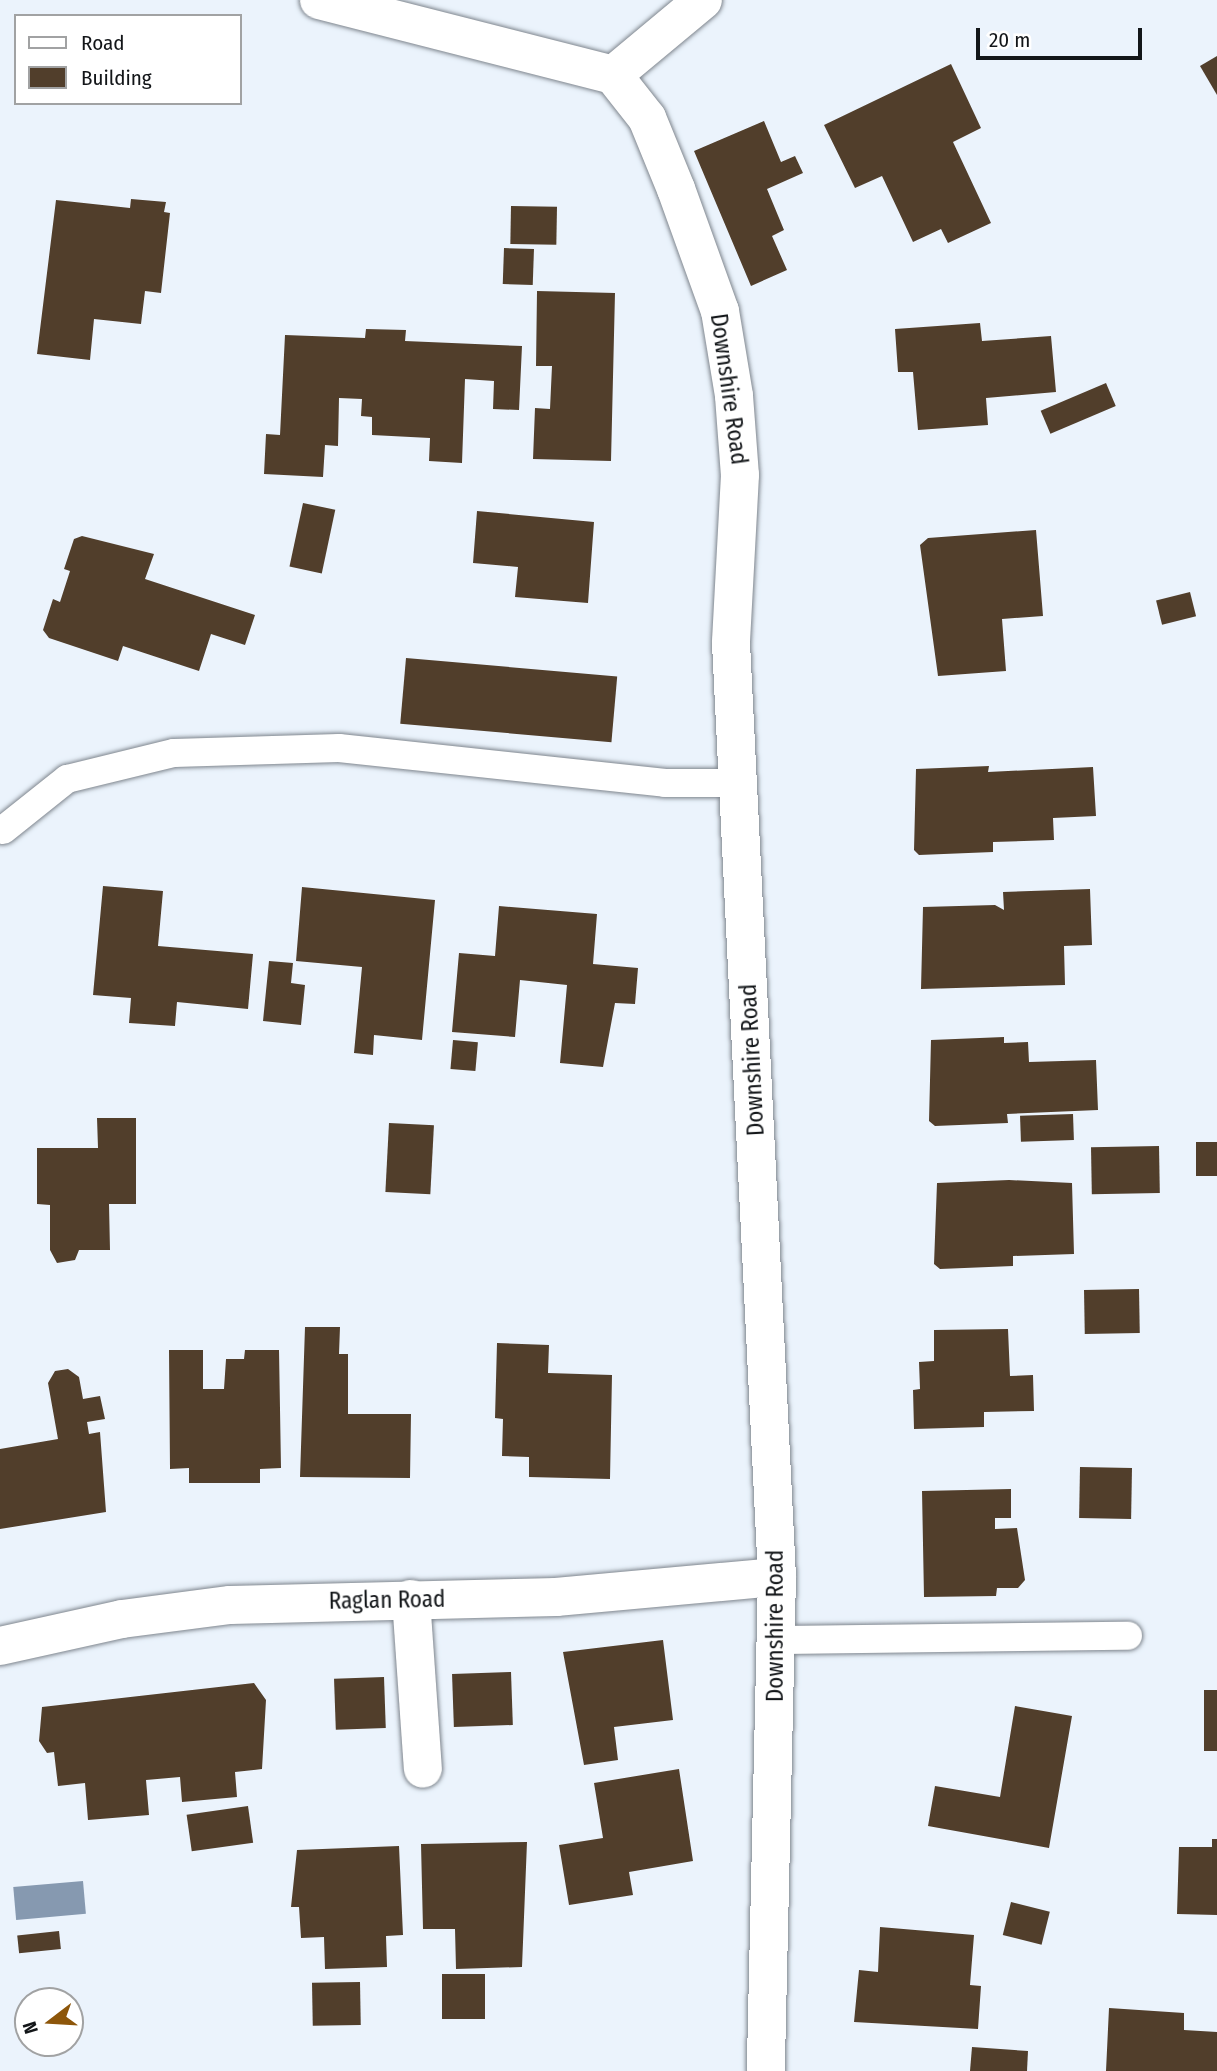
<!DOCTYPE html>
<html>
<head>
<meta charset="utf-8">
<style>
	body { margin:0 }
	#map { position:relative; width:1217px; height:2071px; overflow:hidden; background:#ebf3fc; font-family:"Fira Sans Condensed",sans-serif }
	div>[style] { position:absolute }
	[style*='--x'] { left:calc(var(--x)*1px); top:calc(var(--y)*1px); width:calc(var(--w)*1px); rotate:calc(var(--a)*1deg) }
	.water>* { inset:0; background:#8699b0; transform-origin:0 0 }
	.building>* { inset:0; background:#513e2b; transform-origin:0 0 }
	.roads { filter:drop-shadow(0 0 2px #7f868e) drop-shadow(0 0 2px #7f868e) }
	.lane>* { height:28px; margin:-14px; padding:0 14px; transform-origin:14px; border-radius:14px; background:#fff }
	.street>* { height:38px; margin:-19px; padding:0 19px; transform-origin:19px; border-radius:19px; background:#fff }
	span { translate:-50% -50%; white-space:nowrap; text-align:center; line-height:1.15; -webkit-text-stroke:7px #fff; paint-order:stroke }
	.street-label { font-size:23px; color:#131619 }
	.legend { position:absolute; left:14px; top:14px; width:228px; height:91px; box-sizing:border-box; background:#fff; border:2px solid #a1a2a3; margin:0; padding:9px 12px; list-style:none; font-size:21px; color:#131619 }
	.legend li { display:flex; align-items:center; gap:14px; height:35px }
	.legend b { width:35px; border:2px solid #a1a2a3 }
	.north { position:absolute; left:14px; top:1987px; width:70px; height:70px; box-sizing:border-box; background:#fff; border:2px solid #a1a2a3; border-radius:50%; rotate:253deg; font-size:19px; font-weight:700; line-height:28px; text-align:center; color:#131619 }
	.north::after { content:''; display:block; margin:auto; width:24px; height:32px; background:#8d560a; clip-path:polygon(50% 0,100% 100%,50% 72%,0 100%) }
	.scale { position:absolute; left:976px; top:28px; width:166px; height:32px; box-sizing:border-box; border:4px solid #131619; border-top:0; padding-left:9px; font-size:21px; line-height:24px; white-space:nowrap; color:#131619; -webkit-text-stroke:5px #fff; paint-order:stroke }
</style>
</head>
<body>
<div id="map">
	<div class="water">
		<div style="left:83px;top:1881px;width:33px;height:70px;rotate:85deg"></div>
	</div>
	<div class="building">
		<div style="clip-path:polygon(1217px 56px,1217px 95px,1200px 66px)"></div>
		<div style="clip-path:polygon(951px 64px,981px 128px,953px 142px,991px 223px,948px 243px,941px 229px,913px 242px,882px 176px,855px 188px,824px 125px)"></div>
		<div style="clip-path:polygon(764px 121px,781px 162px,795px 156px,803px 173px,767px 189px,784px 230px,772px 236px,787px 270px,751px 286px,694px 151px)"></div>
		<div style="clip-path:polygon(131px 199px,166px 202px,164px 212px,170px 213px,161px 293px,145px 291px,141px 324px,94px 319px,90px 360px,37px 354px,56px 200px,130px 208px)"></div>
		<div style="left:511px;top:206px;width:46px;height:38px;rotate:1deg"></div>
		<div style="left:504px;top:248px;width:30px;height:36px;rotate:2deg"></div>
		<div style="clip-path:polygon(537px 291px,615px 293px,611px 461px,533px 459px,535px 408px,550px 409px,552px 366px,536px 366px)"></div>
		<div style="clip-path:polygon(980px 323px,982px 341px,1051px 336px,1056px 392px,986px 398px,988px 425px,918px 430px,913px 372px,898px 372px,895px 329px)"></div>
		<div style="clip-path:polygon(366px 329px,406px 330px,405px 341px,522px 346px,519px 410px,493px 409px,494px 381px,465px 379px,462px 463px,429px 461px,430px 438px,372px 435px,372px 417px,361px 416px,362px 399px,339px 398px,338px 446px,325px 445px,323px 477px,264px 474px,266px 434px,280px 435px,285px 335px,365px 338px)"></div>
		<div style="left:1106px;top:383px;width:25px;height:71px;rotate:67deg"></div>
		<div style="left:303px;top:503px;width:33px;height:65px;rotate:12deg"></div>
		<div style="clip-path:polygon(477px 511px,594px 522px,588px 603px,515px 597px,518px 567px,473px 563px)"></div>
		<div style="clip-path:polygon(1036px 530px,1043px 616px,1002px 619px,1006px 671px,938px 676px,920px 545px,928px 538px)"></div>
		<div style="clip-path:polygon(82px 536px,154px 554px,145px 579px,255px 615px,245px 645px,211px 634px,199px 671px,123px 646px,118px 661px,49px 638px,43px 630px,53px 599px,60px 602px,70px 571px,64px 569px,74px 539px)"></div>
		<div style="left:1190px;top:592px;width:25px;height:35px;rotate:76deg"></div>
		<div style="left:406px;top:658px;width:212px;height:66px;rotate:5deg"></div>
		<div style="clip-path:polygon(989px 766px,988px 772px,1093px 767px,1096px 816px,1053px 818px,1054px 840px,993px 842px,993px 852px,919px 855px,914px 850px,916px 769px)"></div>
		<div style="clip-path:polygon(103px 886px,163px 891px,158px 946px,253px 954px,248px 1009px,177px 1002px,175px 1026px,129px 1023px,131px 998px,93px 995px)"></div>
		<div style="clip-path:polygon(302px 887px,435px 900px,422px 1040px,374px 1035px,373px 1055px,354px 1053px,362px 967px,296px 961px)"></div>
		<div style="clip-path:polygon(1090px 889px,1092px 945px,1064px 946px,1065px 985px,921px 989px,923px 907px,995px 905px,1004px 910px,1003px 892px)"></div>
		<div style="clip-path:polygon(499px 906px,597px 914px,593px 964px,638px 968px,635px 1004px,615px 1003px,603px 1067px,560px 1063px,567px 985px,520px 980px,515px 1037px,452px 1032px,459px 953px,495px 956px)"></div>
		<div style="clip-path:polygon(269px 961px,293px 963px,291px 983px,305px 985px,301px 1025px,263px 1021px)"></div>
		<div style="clip-path:polygon(1004px 1037px,1004px 1043px,1028px 1042px,1029px 1062px,1096px 1060px,1098px 1110px,1007px 1114px,1008px 1123px,935px 1126px,929px 1121px,931px 1040px)"></div>
		<div style="left:453px;top:1040px;width:25px;height:29px;rotate:5deg"></div>
		<div style="left:1073px;top:1114px;width:26px;height:53px;rotate:88deg"></div>
		<div style="clip-path:polygon(97px 1118px,136px 1118px,136px 1204px,109px 1204px,110px 1250px,79px 1250px,75px 1260px,57px 1263px,50px 1250px,50px 1205px,37px 1204px,37px 1148px,98px 1148px)"></div>
		<div style="left:389px;top:1123px;width:45px;height:69px;rotate:3deg"></div>
		<div style="left:1217px;top:1142px;width:34px;height:21px;rotate:90deg"></div>
		<div style="left:1159px;top:1146px;width:47px;height:68px;rotate:89deg"></div>
		<div style="clip-path:polygon(1009px 1180px,1072px 1183px,1074px 1254px,1013px 1256px,1013px 1266px,940px 1269px,934px 1264px,937px 1183px)"></div>
		<div style="left:1139px;top:1289px;width:44px;height:55px;rotate:89deg"></div>
		<div style="clip-path:polygon(305px 1327px,340px 1327px,339px 1354px,348px 1354px,348px 1414px,411px 1414px,410px 1478px,300px 1477px)"></div>
		<div style="clip-path:polygon(1008px 1329px,1010px 1376px,1033px 1375px,1034px 1411px,984px 1412px,984px 1427px,914px 1429px,913px 1390px,920px 1389px,919px 1362px,934px 1361px,934px 1330px)"></div>
		<div style="clip-path:polygon(497px 1343px,549px 1345px,548px 1373px,612px 1375px,610px 1479px,529px 1477px,529px 1457px,502px 1456px,503px 1419px,495px 1418px)"></div>
		<div style="clip-path:polygon(169px 1350px,203px 1350px,203px 1389px,224px 1389px,226px 1359px,244px 1359px,245px 1350px,279px 1350px,281px 1468px,260px 1469px,260px 1483px,189px 1483px,189px 1468px,170px 1469px)"></div>
		<div style="clip-path:polygon(68px 1369px,79px 1377px,83px 1399px,100px 1396px,105px 1419px,87px 1422px,89px 1434px,100px 1432px,106px 1512px,0 1529px,0 1449px,58px 1439px,48px 1383px,55px 1371px)"></div>
		<div style="left:1080px;top:1467px;width:52px;height:51px;rotate:1deg"></div>
		<div style="clip-path:polygon(1011px 1489px,1011px 1518px,995px 1518px,995px 1529px,1017px 1528px,1025px 1580px,1018px 1588px,997px 1588px,996px 1596px,924px 1597px,922px 1491px)"></div>
		<div style="clip-path:polygon(663px 1640px,673px 1720px,614px 1727px,618px 1760px,584px 1765px,563px 1652px)"></div>
		<div style="left:511px;top:1672px;width:53px;height:59px;rotate:88deg"></div>
		<div style="left:384px;top:1677px;width:51px;height:50px;rotate:88deg"></div>
		<div style="clip-path:polygon(254px 1683px,266px 1700px,262px 1769px,235px 1772px,237px 1797px,182px 1802px,180px 1777px,146px 1780px,149px 1815px,88px 1820px,85px 1783px,58px 1786px,54px 1752px,47px 1753px,39px 1741px,42px 1707px)"></div>
		<div style="left:1204px;top:1690px;width:13px;height:61px"></div>
		<div style="clip-path:polygon(1015px 1706px,1072px 1716px,1049px 1848px,928px 1826px,935px 1786px,1000px 1797px)"></div>
		<div style="clip-path:polygon(679px 1769px,693px 1861px,629px 1872px,633px 1895px,569px 1905px,559px 1845px,603px 1838px,594px 1783px)"></div>
		<div style="left:248px;top:1806px;width:37px;height:62px;rotate:82deg"></div>
		<div style="clip-path:polygon(1212px 1839px,1217px 1839px,1217px 1915px,1177px 1914px,1179px 1847px,1212px 1847px)"></div>
		<div style="clip-path:polygon(527px 1842px,522px 1967px,456px 1969px,455px 1929px,423px 1929px,421px 1844px)"></div>
		<div style="clip-path:polygon(399px 1846px,403px 1935px,386px 1936px,387px 1967px,325px 1969px,324px 1937px,301px 1938px,299px 1907px,291px 1907px,297px 1850px)"></div>
		<div style="left:1011px;top:1902px;width:40px;height:34px;rotate:14deg"></div>
		<div style="clip-path:polygon(880px 1927px,974px 1935px,970px 1985px,981px 1986px,978px 2029px,854px 2022px,859px 1970px,878px 1972px)"></div>
		<div style="left:59px;top:1931px;width:18px;height:42px;rotate:84deg"></div>
		<div style="left:442px;top:1974px;width:43px;height:45px"></div>
		<div style="left:360px;top:1982px;width:43px;height:48px;rotate:89deg"></div>
		<div style="clip-path:polygon(1109px 2008px,1184px 2013px,1184px 2030px,1217px 2032px,1217px 2071px,1106px 2071px)"></div>
		<div style="clip-path:polygon(972px 2047px,1028px 2051px,1027px 2071px,970px 2071px)"></div>
	</div>
	<div class="roads">
		<div class="lane">
			<div style="--x:3;--y:830;--w:82;--a:-38.6"></div>
			<div style="--x:67;--y:779;--w:110;--a:-13.7"></div>
			<div style="--x:174;--y:753;--w:165;--a:-1.7"></div>
			<div style="--x:339;--y:748;--w:328;--a:6.1"></div>
			<div style="--x:665;--y:783;--w:74;--a:0"></div>
			<div style="--x:777;--y:1640;--w:351;--a:-0.7"></div>
		</div>
		<div class="street">
			<div style="--x:319;--y:0;--w:303;--a:14.3"></div>
			<div style="--x:613;--y:75;--w:55;--a:51.7"></div>
			<div style="--x:647;--y:118;--w:77;--a:67.8"></div>
			<div style="--x:676;--y:189;--w:130;--a:70.2"></div>
			<div style="--x:720;--y:311;--w:86;--a:80.6"></div>
			<div style="--x:734;--y:396;--w:79;--a:85.7"></div>
			<div style="--x:740;--y:475;--w:168;--a:93.1"></div>
			<div style="--x:731;--y:643;--w:935;--a:87.18"></div>
			<div style="--x:777;--y:1577;--w:494;--a:91.3"></div>
			<div style="--x:613;--y:75;--w:117;--a:-39.8"></div>
			<div style="--x:411;--y:1599;--w:170;--a:86"></div>
			<div style="--x:0;--y:1646;--w:125;--a:-12.5"></div>
			<div style="--x:122;--y:1619;--w:109;--a:-7.4"></div>
			<div style="--x:230;--y:1605;--w:326;--a:-1.4"></div>
			<div style="--x:556;--y:1597;--w:222;--a:-5.2"></div>
		</div>
	</div>
	<div class="street-label">
		<span style="left:729px;top:389px;rotate:82deg">Downshire Road</span>
		<span style="left:752px;top:1060px;rotate:-93deg">Downshire Road</span>
		<span style="left:387px;top:1600px;rotate:-1deg">Raglan Road</span>
		<span style="left:775px;top:1626px;rotate:-90deg">Downshire Road</span>
	</div>
	<ul class="legend">
	<li><b style="height:9px;background:#fff"></b>Road</li>
	<li><b style="height:19px;background:#513e2b"></b>Building</li>
	</ul>
	<div class="north">N</div>
	<div class="scale">20 m</div>
</div>
</body>
</html>
